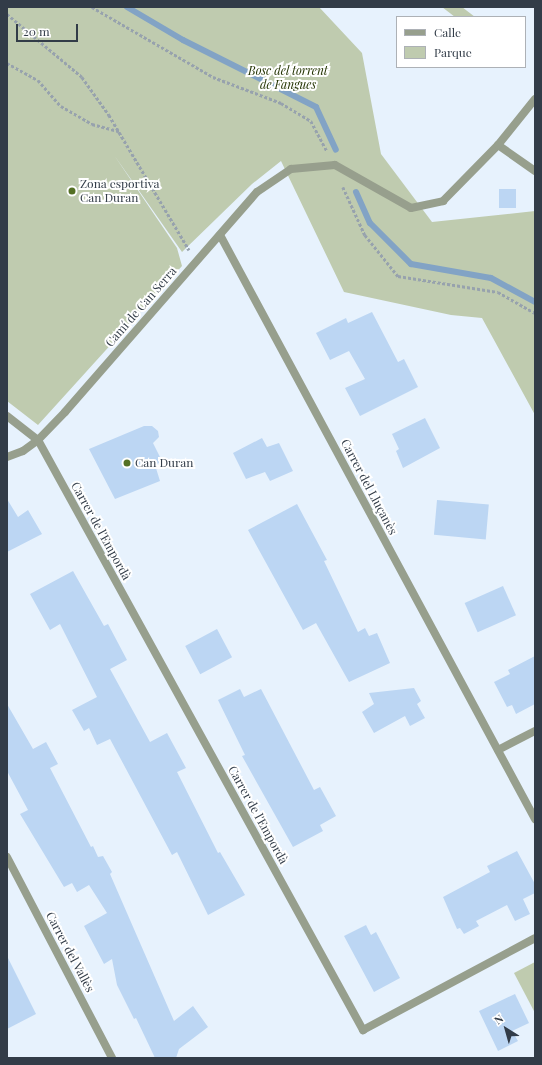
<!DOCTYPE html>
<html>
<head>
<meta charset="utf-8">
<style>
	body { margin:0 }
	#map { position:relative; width:542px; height:1065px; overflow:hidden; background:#e7f2fd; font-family:"Playfair Display",serif }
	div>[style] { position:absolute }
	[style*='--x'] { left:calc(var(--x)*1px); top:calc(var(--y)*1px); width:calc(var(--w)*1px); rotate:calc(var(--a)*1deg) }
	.green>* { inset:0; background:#bfcbaf }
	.stream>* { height:6px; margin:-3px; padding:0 3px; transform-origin:3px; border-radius:3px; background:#82a3c5 }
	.building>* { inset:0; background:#bcd6f3; transform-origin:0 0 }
	.path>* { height:2.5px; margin-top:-1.25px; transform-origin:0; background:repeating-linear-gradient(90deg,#97a2ad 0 3px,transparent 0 5px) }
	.street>* { height:8px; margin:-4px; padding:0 4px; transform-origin:4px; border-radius:4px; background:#979f8d }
	.dots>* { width:11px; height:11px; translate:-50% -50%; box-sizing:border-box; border:2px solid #fff; border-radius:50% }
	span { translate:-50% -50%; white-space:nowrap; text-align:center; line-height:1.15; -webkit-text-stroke:4px #fff; paint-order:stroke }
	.park-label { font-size:12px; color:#243403; font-style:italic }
	.poi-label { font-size:12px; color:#323c48 }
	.left { translate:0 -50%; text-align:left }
	.street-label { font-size:12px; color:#323c48 }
	.frame { position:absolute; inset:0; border:8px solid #323c48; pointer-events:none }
	.legend { position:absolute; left:396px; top:16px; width:130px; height:52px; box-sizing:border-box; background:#fff; border:1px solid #adb1b6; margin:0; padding:5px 7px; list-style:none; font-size:12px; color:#323c48 }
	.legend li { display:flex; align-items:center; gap:8px; height:20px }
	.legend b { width:20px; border:1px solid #adb1b6 }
	.north { position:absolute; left:486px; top:1009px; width:40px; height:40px; -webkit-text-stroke:3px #fff; paint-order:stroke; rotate:323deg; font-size:11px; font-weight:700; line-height:16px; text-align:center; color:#323c48 }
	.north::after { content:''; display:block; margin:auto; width:14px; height:18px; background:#323c48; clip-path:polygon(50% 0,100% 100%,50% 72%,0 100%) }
	.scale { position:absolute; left:16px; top:24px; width:62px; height:18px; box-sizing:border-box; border:2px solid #323c48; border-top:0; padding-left:5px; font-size:12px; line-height:14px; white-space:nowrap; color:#323c48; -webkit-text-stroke:3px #fff; paint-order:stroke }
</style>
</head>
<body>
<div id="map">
	<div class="green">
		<div style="clip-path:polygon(7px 7px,319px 7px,362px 53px,381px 154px,432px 222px,535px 211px,535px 415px,482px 318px,451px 315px,344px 292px,281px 161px,252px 184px,182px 252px,114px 155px,177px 248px,182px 266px,38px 425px,7px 401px)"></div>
		<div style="clip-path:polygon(442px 7px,462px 7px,475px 17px,455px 17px)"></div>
		<div style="clip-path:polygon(535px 962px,535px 1013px,514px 973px)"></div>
	</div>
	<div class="stream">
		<div style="--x:127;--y:7;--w:65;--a:30.5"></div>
		<div style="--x:183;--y:40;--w:149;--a:26.7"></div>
		<div style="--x:316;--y:107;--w:47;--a:65.1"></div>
		<div style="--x:356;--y:192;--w:34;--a:66"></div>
		<div style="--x:370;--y:223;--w:58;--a:45"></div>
		<div style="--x:411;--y:264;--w:81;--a:9.9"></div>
		<div style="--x:491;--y:278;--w:50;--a:28.6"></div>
	</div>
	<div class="building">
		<div style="left:499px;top:189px;width:17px;height:19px"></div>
		<div style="clip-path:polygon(372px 312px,398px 362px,404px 359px,418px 387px,360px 416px,345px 388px,365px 379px,349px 351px,330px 360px,316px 333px,346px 318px,348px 323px)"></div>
		<div style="clip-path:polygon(425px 418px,440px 448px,403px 468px,396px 451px,399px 449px,392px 434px)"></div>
		<div style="clip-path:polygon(144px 426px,152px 426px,158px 431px,159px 437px,153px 443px,162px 461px,155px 465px,160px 481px,115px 499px,89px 449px)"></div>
		<div style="clip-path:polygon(262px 438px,267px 447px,279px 443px,293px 471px,270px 481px,265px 472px,246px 479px,233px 453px)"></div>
		<div style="clip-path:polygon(7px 499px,18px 517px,28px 510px,42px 534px,7px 552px)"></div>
		<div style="left:437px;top:500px;width:52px;height:35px;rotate:5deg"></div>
		<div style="clip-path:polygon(297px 504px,327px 560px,324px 561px,358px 632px,365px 628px,369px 636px,377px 633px,390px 663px,349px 682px,316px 623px,303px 630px,248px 530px)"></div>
		<div style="clip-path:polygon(73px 571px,104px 626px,108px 624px,127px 660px,110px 669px,150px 742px,167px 733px,186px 768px,177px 772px,218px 853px,220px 852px,245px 895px,208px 915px,177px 852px,172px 855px,110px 739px,97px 745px,89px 728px,84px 731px,72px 710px,97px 697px,60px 624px,50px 630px,30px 594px)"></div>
		<div style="left:503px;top:586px;width:32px;height:42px;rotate:66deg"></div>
		<div style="left:217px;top:629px;width:32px;height:36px;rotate:62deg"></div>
		<div style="clip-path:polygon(535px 656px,535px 704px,516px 714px,512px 705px,507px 707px,494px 682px,510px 674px,508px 670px)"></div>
		<div style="clip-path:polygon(414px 688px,421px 701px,417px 704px,425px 718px,410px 726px,405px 716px,374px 733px,362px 712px,374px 704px,369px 693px)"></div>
		<div style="clip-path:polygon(240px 689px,244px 697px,261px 689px,314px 790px,320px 787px,336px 816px,320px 825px,323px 831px,293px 847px,242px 756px,245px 755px,218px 700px)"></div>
		<div style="clip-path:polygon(7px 704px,33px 749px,46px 742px,58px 764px,50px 768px,91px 847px,93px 846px,98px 857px,103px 856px,112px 872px,110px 874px,174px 1021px,193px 1006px,208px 1027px,179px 1049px,176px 1058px,155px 1058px,136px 1018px,134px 1019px,117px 985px,112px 959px,104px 964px,84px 926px,107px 913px,89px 885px,77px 892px,72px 883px,64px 887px,20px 814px,28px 810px,7px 771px)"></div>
		<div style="clip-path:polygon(517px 851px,535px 884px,535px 893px,523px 899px,530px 914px,515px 921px,507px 905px,476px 921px,479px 926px,464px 934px,460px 928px,457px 929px,443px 897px,490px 872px,487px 866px)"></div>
		<div style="clip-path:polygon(366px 925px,371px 935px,376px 932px,400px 978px,374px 992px,344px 936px)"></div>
		<div style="clip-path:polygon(7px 956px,36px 1014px,7px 1029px)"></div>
		<div style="clip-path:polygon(515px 994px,529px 1023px,512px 1031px,518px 1041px,498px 1051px,479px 1011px)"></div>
	</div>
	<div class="path">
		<div style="--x:92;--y:7;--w:140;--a:30"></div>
		<div style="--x:213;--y:77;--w:73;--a:20.9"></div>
		<div style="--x:281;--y:103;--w:35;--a:31"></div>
		<div style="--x:311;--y:121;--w:34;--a:62"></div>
		<div style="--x:7;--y:14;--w:98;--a:40"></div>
		<div style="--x:82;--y:77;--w:47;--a:54.6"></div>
		<div style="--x:109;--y:115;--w:157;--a:59.3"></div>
		<div style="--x:7;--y:63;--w:35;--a:29"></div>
		<div style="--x:38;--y:80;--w:35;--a:49"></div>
		<div style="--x:61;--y:106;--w:36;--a:30"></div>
		<div style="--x:92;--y:124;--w:28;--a:15"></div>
		<div style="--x:343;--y:187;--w:53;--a:65.4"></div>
		<div style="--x:365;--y:235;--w:53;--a:51.2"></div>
		<div style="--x:398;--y:276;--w:101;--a:9.1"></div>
		<div style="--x:498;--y:292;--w:43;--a:29.6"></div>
	</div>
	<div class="street">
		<div style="--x:498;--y:145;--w:45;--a:35.1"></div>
		<div style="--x:220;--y:235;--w:664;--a:61.66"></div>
		<div style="--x:7;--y:416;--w:39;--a:38"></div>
		<div style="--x:38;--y:440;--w:674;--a:61.15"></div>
		<div style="--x:363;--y:1030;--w:195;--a:-28.1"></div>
		<div style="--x:7;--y:457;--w:17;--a:-21"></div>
		<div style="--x:23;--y:451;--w:19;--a:-36"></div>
		<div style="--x:38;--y:440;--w:39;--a:-46"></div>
		<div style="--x:65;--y:412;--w:292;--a:-48.9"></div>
		<div style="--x:257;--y:192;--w:41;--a:-34.1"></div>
		<div style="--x:291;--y:169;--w:44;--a:-5.2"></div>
		<div style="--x:335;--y:165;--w:87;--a:29.5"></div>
		<div style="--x:411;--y:208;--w:33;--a:-12"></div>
		<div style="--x:443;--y:201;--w:78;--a:-45.5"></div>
		<div style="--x:498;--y:145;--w:59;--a:-51.2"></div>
		<div style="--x:498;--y:750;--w:42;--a:-27.2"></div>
		<div style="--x:7;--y:857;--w:227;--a:62.4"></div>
	</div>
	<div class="dots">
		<div style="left:72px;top:191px;background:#547024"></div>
		<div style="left:127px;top:463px;background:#547024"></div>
	</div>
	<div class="park-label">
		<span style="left:288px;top:78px">Bosc del torrent<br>de Fangues</span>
	</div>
	<div class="poi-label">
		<span class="left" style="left:80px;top:191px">Zona esportiva<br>Can Duran</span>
		<span class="left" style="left:135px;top:463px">Can Duran</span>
	</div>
	<div class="street-label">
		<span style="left:141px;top:307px;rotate:-49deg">Camí de Can Serra</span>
		<span style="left:369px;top:487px;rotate:62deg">Carrer del Lluçanès</span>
		<span style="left:101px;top:531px;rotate:61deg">Carrer de l'Empordà</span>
		<span style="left:258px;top:815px;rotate:61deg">Carrer de l'Empordà</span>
		<span style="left:70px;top:952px;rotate:62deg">Carrer del Vallès</span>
	</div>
	<div class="frame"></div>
	<ul class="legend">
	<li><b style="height:5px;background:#979f8d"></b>Calle</li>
	<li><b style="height:11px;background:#bfcbaf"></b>Parque</li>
	</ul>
	<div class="north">N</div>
	<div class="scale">20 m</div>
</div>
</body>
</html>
